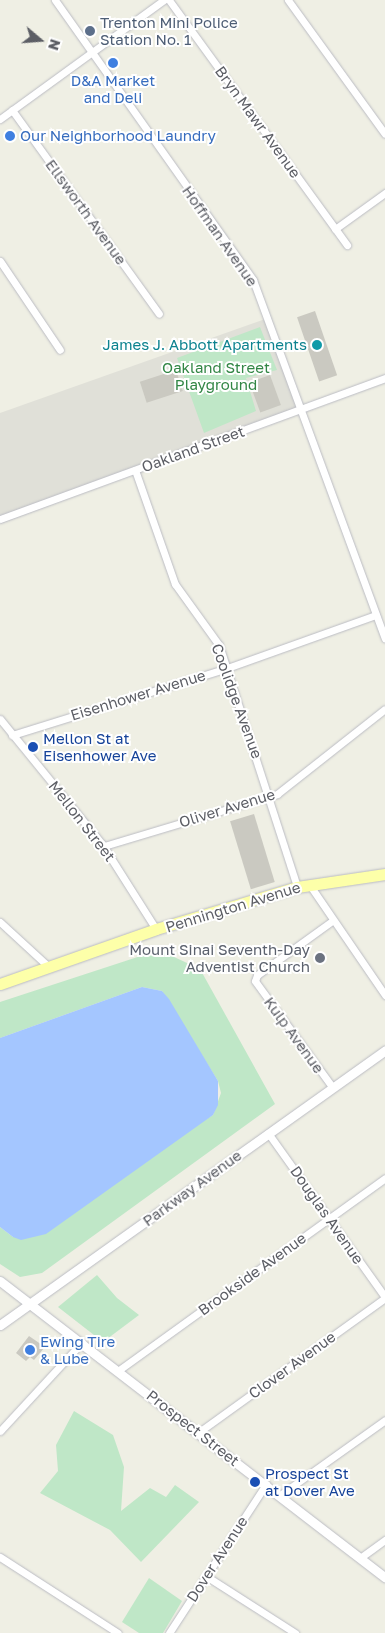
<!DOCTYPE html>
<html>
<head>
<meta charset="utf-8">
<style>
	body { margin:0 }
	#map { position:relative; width:385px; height:1633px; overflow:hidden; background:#efefe4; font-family:"Golos Text",sans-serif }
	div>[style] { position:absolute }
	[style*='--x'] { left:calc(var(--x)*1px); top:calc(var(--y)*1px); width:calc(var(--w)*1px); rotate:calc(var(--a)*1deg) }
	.industrial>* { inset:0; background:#e0e0d8 }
	.green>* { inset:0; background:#bfe7c7 }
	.water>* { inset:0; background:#a4c6ff }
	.building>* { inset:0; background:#cac9c1; transform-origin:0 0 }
	.roads { filter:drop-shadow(0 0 1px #bbbcc3) drop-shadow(0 0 1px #bbbcc3) }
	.minor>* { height:7px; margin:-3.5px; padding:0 3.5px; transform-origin:3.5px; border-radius:3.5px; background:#fff }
	.tertiary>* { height:9px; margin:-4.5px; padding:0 4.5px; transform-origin:4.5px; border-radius:4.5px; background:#fff }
	.primary>* { height:11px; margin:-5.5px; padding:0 5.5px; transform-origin:5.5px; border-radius:5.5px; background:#fdffa9 }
	.dots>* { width:14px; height:14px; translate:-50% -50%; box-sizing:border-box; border:2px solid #fff; border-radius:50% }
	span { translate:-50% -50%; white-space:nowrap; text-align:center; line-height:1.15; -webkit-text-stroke:4px #fff; paint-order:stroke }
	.service-label { font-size:15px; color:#4e5e75 }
	.left { translate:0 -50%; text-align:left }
	.shop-label { font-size:15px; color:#366cbe }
	.street-label { font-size:15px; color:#5c5e65 }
	.culture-label { font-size:15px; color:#0d838f }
	.right { translate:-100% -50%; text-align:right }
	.park-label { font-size:15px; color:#328645 }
	.transit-label { font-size:15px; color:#164399 }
	.worship-label { font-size:15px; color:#5b616d }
	.north { position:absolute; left:15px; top:15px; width:50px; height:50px; -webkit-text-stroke:4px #fff; paint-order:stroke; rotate:108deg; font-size:14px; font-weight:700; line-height:20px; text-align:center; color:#5c5e65 }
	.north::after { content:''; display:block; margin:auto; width:18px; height:22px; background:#5c5e65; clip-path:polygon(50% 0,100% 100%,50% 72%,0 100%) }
</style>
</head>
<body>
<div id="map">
	<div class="industrial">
		<div style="clip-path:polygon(271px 317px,302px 411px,0 524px,0 413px)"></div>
	</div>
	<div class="green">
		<div style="clip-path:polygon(260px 327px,277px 370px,246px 378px,256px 411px,204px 433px,177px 358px)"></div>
		<div style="clip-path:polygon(159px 950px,200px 969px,275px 1104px,42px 1273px,20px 1277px,0 1264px,0 1227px,13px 1237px,213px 1115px,221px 1093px,218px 1081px,162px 991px,142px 987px,0 1038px,0 1002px)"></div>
		<div style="clip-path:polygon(97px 1275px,117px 1298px,139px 1315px,103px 1342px,58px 1307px)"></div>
		<div style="clip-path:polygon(74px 1411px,113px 1435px,124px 1467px,121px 1511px,150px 1488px,166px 1497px,175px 1485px,199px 1502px,141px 1562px,110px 1530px,40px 1493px,58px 1471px,56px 1445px)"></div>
		<div style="clip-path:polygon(149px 1578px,182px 1601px,163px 1633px,139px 1633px,122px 1622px)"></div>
	</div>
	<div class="water">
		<div style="clip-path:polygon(142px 987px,162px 991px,169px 999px,218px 1081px,218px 1105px,213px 1115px,46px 1234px,21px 1240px,13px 1237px,0 1227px,0 1038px)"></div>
	</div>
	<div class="building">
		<div style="left:315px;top:311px;width:68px;height:19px;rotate:71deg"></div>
		<div style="left:176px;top:370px;width:22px;height:38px;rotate:72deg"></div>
		<div style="left:270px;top:375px;width:32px;height:22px;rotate:70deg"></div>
		<div style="left:254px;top:814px;width:71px;height:25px;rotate:73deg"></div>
		<div style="clip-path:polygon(29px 1336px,45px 1347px,34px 1360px,30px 1357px,26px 1361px,16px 1353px)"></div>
	</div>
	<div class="roads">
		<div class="minor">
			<div style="--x:55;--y:0;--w:343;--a:54.7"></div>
			<div style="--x:253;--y:280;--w:382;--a:69.8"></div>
			<div style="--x:169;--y:0;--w:303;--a:54"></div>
			<div style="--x:288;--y:0;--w:165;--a:54.1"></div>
			<div style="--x:12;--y:110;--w:251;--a:54.2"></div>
			<div style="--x:0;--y:119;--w:203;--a:-36"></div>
			<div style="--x:335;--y:229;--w:62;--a:-35.8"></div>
			<div style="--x:0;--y:261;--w:107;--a:56"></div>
			<div style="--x:135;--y:470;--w:121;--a:70.7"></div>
			<div style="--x:175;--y:584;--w:75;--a:54.2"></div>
			<div style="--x:219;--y:645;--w:254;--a:72.1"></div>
			<div style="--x:0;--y:519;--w:410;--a:-20.1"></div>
			<div style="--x:0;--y:719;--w:161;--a:50.8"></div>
			<div style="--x:102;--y:844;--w:101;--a:57.6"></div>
			<div style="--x:12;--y:735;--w:225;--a:-17.3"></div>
			<div style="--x:227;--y:668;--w:158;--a:-19.6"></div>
			<div style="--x:104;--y:846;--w:181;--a:-16.7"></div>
			<div style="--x:277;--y:794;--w:137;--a:-38.2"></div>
			<div style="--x:309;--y:884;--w:135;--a:55.6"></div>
			<div style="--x:332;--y:921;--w:92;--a:144.2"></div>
			<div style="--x:257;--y:975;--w:6;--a:108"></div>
			<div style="--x:255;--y:981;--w:132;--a:53.9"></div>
			<div style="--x:0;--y:922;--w:67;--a:42.6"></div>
			<div style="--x:268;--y:1133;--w:201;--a:54.5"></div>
			<div style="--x:119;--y:1370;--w:328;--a:-35.8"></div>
			<div style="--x:0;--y:1431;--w:121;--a:-47.3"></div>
			<div style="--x:199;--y:1432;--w:229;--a:-35.8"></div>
			<div style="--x:280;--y:1495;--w:129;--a:-35.5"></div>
			<div style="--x:0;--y:1557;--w:140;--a:32.8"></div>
			<div style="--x:360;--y:1558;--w:31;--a:-36"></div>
			<div style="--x:206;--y:1576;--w:106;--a:32.6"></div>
			<div style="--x:169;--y:1633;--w:178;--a:-56.9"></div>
		</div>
		<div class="tertiary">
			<div style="--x:0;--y:1281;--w:486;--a:37.6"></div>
			<div style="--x:0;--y:1325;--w:473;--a:-35.5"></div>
		</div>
		<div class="primary">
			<div style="--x:0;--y:984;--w:165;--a:-19.4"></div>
			<div style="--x:156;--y:929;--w:147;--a:-16.6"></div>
			<div style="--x:297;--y:887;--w:89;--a:-8.4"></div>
		</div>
	</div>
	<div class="dots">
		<div style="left:90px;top:31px;background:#5c6f8a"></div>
		<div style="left:113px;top:63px;background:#3f7fe0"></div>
		<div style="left:10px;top:136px;background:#3f7fe0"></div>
		<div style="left:317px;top:345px;background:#0f9aa8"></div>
		<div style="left:33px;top:747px;background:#1a4fb4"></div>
		<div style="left:320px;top:958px;background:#6b7280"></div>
		<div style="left:30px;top:1350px;background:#3f7fe0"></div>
		<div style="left:255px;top:1482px;background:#1a4fb4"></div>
	</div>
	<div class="service-label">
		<span class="left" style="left:100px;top:31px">Trenton Mini Police<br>Station No. 1</span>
	</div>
	<div class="shop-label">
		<span style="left:113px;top:89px">D&amp;A Market<br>and Deli</span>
		<span class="left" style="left:20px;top:136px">Our Neighborhood Laundry</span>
		<span class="left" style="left:40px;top:1350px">Ewing Tire<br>&amp; Lube</span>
	</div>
	<div class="street-label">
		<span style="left:258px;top:122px;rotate:54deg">Bryn Mawr Avenue</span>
		<span style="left:86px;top:212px;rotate:54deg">Ellsworth Avenue</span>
		<span style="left:220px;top:236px;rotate:55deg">Hoffman Avenue</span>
		<span style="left:193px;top:449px;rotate:-20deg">Oakland Street</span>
		<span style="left:138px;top:695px;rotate:-17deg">Eisenhower Avenue</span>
		<span style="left:237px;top:701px;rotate:70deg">Coolidge Avenue</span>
		<span style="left:227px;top:808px;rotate:-17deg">Oliver Avenue</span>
		<span style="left:82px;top:821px;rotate:52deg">Mellon Street</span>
		<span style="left:233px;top:907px;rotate:-17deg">Pennington Avenue</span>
		<span style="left:294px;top:1035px;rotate:54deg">Kulp Avenue</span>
		<span style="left:192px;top:1188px;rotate:-36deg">Parkway Avenue</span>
		<span style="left:327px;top:1215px;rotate:55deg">Douglas Avenue</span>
		<span style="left:252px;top:1274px;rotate:-36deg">Brookside Avenue</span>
		<span style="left:292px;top:1365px;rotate:-36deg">Clover Avenue</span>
		<span style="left:193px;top:1428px;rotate:38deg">Prospect Street</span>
		<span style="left:217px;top:1559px;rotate:-57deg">Dover Avenue</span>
	</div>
	<div class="culture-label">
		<span class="right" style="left:307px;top:345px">James J. Abbott Apartments</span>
	</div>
	<div class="park-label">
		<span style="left:216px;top:376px">Oakland Street<br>Playground</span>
	</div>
	<div class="transit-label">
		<span class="left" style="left:43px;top:747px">Mellon St at<br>Eisenhower Ave</span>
		<span class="left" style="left:265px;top:1482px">Prospect St<br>at Dover Ave</span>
	</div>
	<div class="worship-label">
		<span class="right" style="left:310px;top:958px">Mount Sinai Seventh-Day<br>Adventist Church</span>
	</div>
	<div class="north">N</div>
</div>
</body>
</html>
